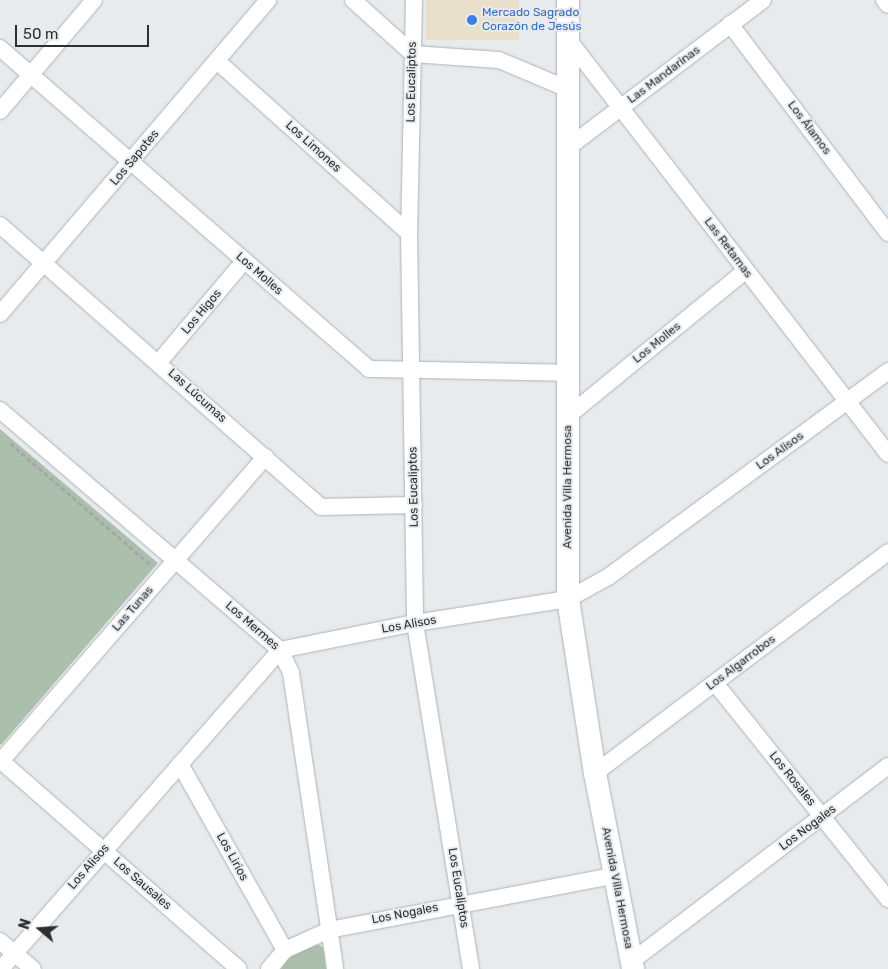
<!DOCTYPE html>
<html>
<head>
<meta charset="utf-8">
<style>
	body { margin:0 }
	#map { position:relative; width:888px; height:969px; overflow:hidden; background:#e7ebee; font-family:Rubik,sans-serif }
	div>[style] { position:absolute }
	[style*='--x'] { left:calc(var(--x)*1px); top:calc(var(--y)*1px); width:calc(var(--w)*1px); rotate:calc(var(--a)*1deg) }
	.commercial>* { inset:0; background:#e9e0cb; transform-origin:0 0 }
	.green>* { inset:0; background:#abbfac }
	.path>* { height:3px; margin-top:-1.5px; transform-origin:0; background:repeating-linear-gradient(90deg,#a5a8aa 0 5px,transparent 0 7.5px) }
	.roads { filter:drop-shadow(0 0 1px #afb2b5) drop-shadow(0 0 1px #afb2b5) }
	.minor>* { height:16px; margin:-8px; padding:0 8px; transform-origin:8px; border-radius:8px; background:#fff }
	.secondary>* { height:22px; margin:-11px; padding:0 11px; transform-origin:11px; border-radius:11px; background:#fff }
	.dots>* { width:14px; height:14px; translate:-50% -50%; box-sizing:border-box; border:2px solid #e7ebee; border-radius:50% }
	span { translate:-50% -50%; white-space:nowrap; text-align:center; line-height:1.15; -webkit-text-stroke:4px #e7ebee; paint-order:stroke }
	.shop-label { font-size:12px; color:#366cbe }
	.left { translate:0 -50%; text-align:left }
	.street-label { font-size:12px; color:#2c2e2f }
	.north { position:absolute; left:15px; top:904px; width:50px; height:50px; -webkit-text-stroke:4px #e7ebee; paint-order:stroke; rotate:288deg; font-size:14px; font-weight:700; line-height:20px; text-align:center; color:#2c2e2f }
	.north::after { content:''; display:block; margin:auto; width:18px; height:22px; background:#2c2e2f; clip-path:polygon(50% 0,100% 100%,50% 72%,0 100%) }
	.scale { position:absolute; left:15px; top:25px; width:134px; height:22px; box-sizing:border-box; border:2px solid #2c2e2f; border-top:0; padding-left:6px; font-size:15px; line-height:18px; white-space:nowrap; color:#2c2e2f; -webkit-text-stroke:4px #e7ebee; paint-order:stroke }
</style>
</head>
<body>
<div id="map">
	<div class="commercial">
		<div style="left:426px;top:0;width:93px;height:40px"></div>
	</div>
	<div class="green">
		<div style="clip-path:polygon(0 429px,158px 563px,1px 745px,0 744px)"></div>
		<div style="clip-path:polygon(314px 943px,323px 947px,326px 969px,281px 969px,289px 957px)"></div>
	</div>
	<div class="path">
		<div style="--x:10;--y:443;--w:186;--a:40.9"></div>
	</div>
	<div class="roads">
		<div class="minor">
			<div style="--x:353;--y:0;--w:81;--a:42"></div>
			<div style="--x:413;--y:54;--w:86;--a:4"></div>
			<div style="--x:499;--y:60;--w:75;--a:22.8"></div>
			<div style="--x:414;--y:0;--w:233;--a:91.2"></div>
			<div style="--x:409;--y:233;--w:390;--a:89.1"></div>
			<div style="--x:415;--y:623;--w:351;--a:80.8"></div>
			<div style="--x:884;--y:0;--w:6;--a:51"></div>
			<div style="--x:730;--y:24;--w:262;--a:52.9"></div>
			<div style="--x:570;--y:42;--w:520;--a:52.34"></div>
			<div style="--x:0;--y:48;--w:489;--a:41"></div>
			<div style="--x:369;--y:369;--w:200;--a:1.1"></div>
			<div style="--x:217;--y:61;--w:258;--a:41.9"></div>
			<div style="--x:0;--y:111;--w:145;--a:-49.7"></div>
			<div style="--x:566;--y:149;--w:247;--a:-37.1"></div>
			<div style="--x:0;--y:225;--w:427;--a:41.3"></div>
			<div style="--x:321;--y:507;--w:93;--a:-1.2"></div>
			<div style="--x:0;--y:314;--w:413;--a:-49.5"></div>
			<div style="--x:159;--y:362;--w:132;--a:-49.9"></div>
			<div style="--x:0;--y:410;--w:369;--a:40.6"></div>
			<div style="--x:280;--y:650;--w:25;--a:64"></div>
			<div style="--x:291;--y:673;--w:299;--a:81.5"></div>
			<div style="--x:568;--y:416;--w:229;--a:-39.3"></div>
			<div style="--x:715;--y:683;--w:277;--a:51.3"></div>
			<div style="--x:0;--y:760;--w:317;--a:41.2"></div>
			<div style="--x:1;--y:761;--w:403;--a:-49"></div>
			<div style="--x:180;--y:764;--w:214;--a:60.6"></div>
			<div style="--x:595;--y:773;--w:367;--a:-37"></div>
			<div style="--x:0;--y:941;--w:43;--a:40.3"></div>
			<div style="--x:632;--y:961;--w:322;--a:-37.3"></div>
			<div style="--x:1;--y:969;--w:424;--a:-48.8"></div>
			<div style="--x:280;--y:650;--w:138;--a:-11.3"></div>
			<div style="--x:415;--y:623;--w:155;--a:-8.9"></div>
			<div style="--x:568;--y:599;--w:46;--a:-28.8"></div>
			<div style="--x:608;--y:577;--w:348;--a:-36.3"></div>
			<div style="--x:269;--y:969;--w:25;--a:-50"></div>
			<div style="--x:285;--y:950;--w:48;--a:-24.4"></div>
			<div style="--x:329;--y:930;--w:289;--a:-10.8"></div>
		</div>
		<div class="secondary">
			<div style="--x:568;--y:0;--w:599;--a:90"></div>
			<div style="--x:568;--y:599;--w:176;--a:81.2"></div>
			<div style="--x:595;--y:773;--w:200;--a:79"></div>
		</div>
	</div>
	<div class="dots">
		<div style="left:472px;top:20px;background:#3f7fe0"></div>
	</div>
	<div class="shop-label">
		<span class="left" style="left:482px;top:20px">Mercado Sagrado<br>Corazón de Jesús</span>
	</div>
	<div class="street-label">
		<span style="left:664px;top:75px;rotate:-37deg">Las Mandarinas</span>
		<span style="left:412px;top:82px;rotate:-89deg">Los Eucaliptos</span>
		<span style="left:809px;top:128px;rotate:53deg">Los Álamos</span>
		<span style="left:313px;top:147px;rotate:42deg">Los Limones</span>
		<span style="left:135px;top:158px;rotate:-50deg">Los Sapotes</span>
		<span style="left:728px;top:248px;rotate:53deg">Las Retamas</span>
		<span style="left:259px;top:274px;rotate:41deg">Los Molles</span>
		<span style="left:202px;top:312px;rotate:-50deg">Los Higos</span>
		<span style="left:657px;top:343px;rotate:-39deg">Los Molles</span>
		<span style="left:197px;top:396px;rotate:42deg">Las Lúcumas</span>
		<span style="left:780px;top:451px;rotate:-36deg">Los Alisos</span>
		<span style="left:414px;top:487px;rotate:-91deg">Los Eucaliptos</span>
		<span style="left:568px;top:487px;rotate:-90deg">Avenida Villa Hermosa</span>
		<span style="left:133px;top:609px;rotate:-49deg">Las Tunas</span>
		<span style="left:409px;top:625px;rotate:-10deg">Los Alisos</span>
		<span style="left:252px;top:626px;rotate:41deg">Los Mermes</span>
		<span style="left:741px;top:663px;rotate:-37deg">Los Algarrobos</span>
		<span style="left:792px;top:779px;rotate:51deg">Los Rosales</span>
		<span style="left:808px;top:828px;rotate:-37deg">Los Nogales</span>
		<span style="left:232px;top:857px;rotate:61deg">Los Lirios</span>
		<span style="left:89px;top:867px;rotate:-49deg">Los Alisos</span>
		<span style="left:142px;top:884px;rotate:41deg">Los Sausales</span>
		<span style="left:458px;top:888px;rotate:81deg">Los Eucaliptos</span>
		<span style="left:617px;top:888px;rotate:79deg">Avenida Villa Hermosa</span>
		<span style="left:405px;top:914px;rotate:-11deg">Los Nogales</span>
	</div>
	<div class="north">N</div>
	<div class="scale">50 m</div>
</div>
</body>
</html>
